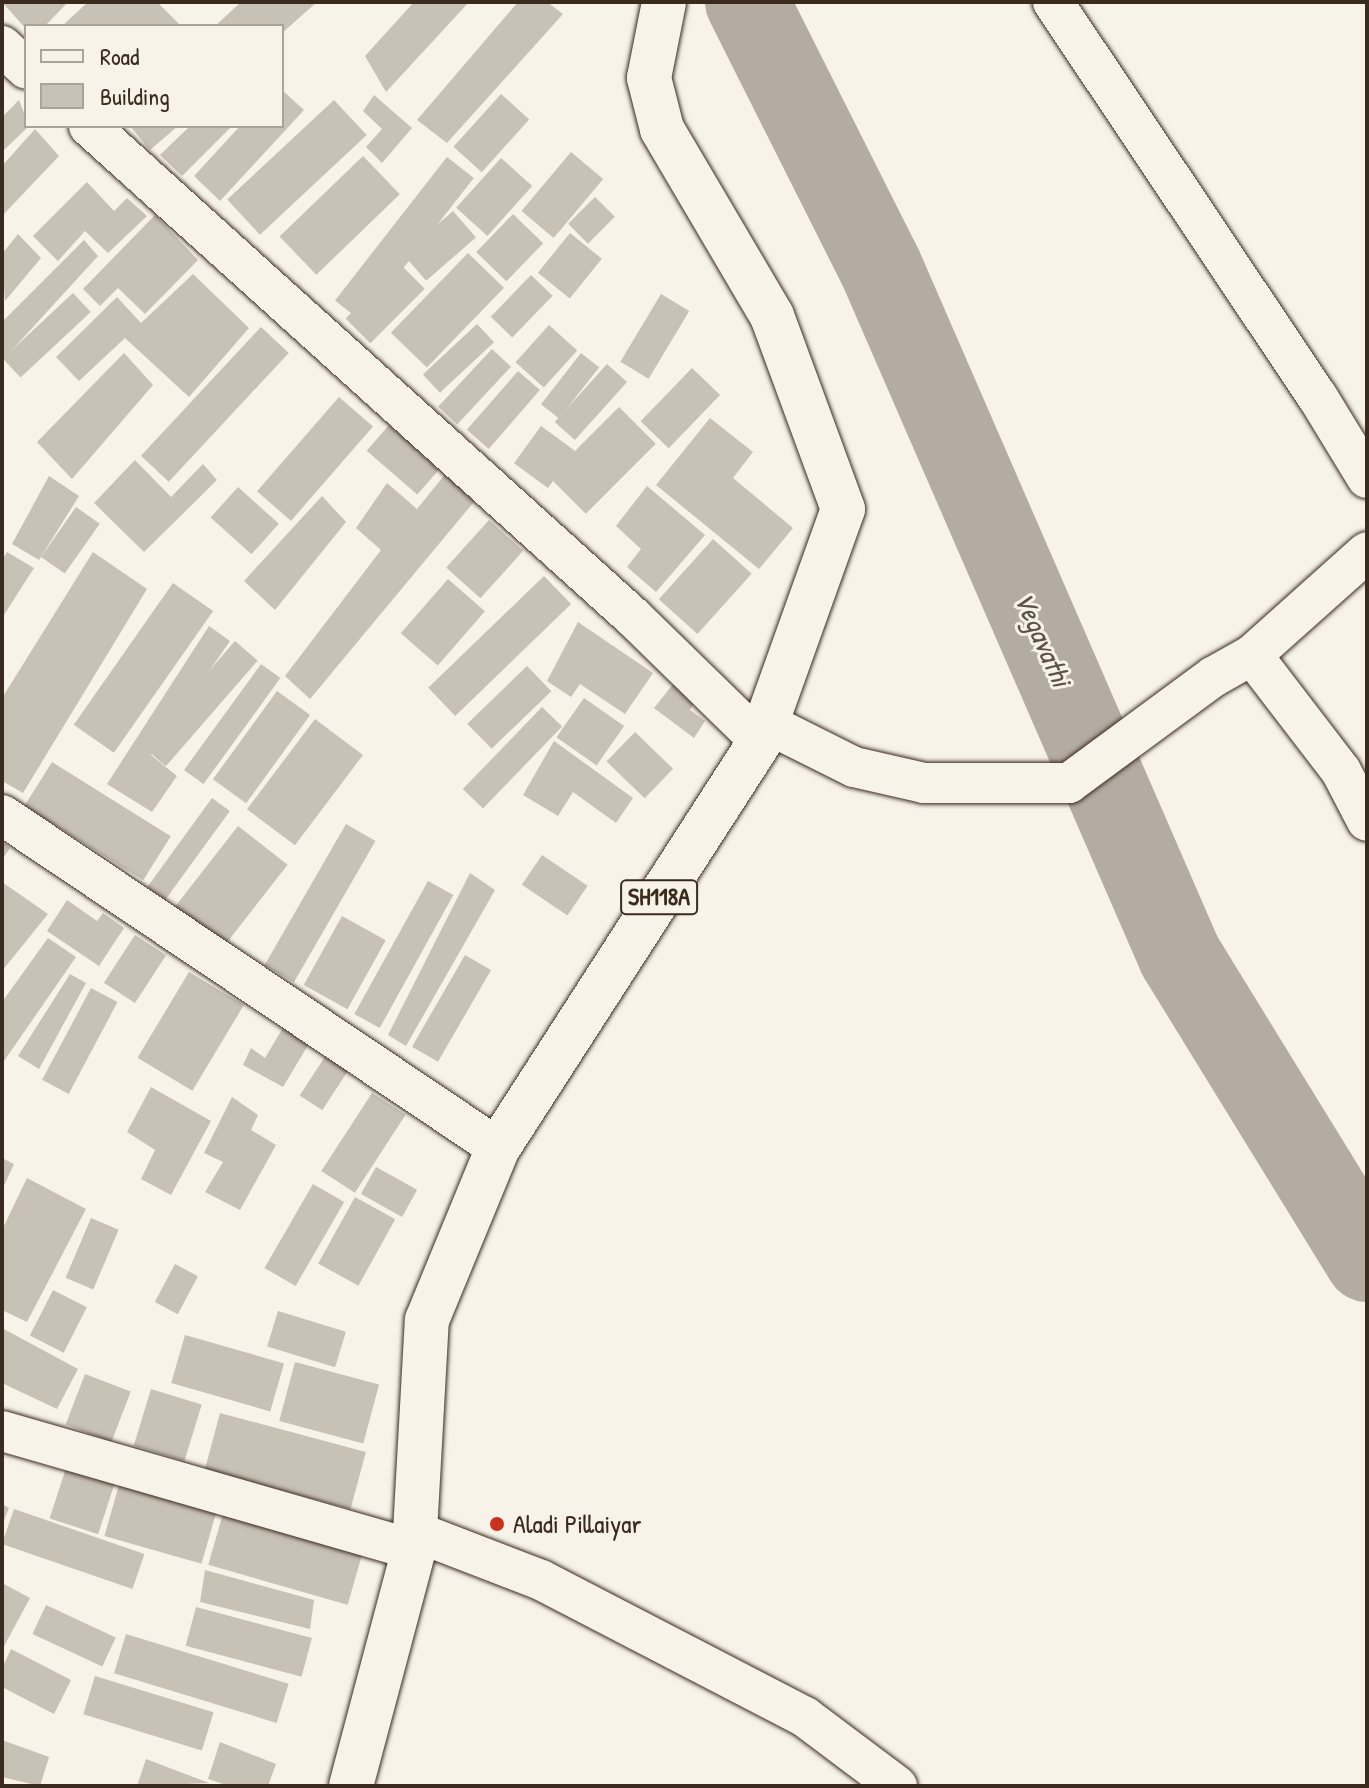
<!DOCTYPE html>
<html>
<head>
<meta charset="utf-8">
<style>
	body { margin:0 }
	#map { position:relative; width:1369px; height:1788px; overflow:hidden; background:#f7f3e8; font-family:"Patrick Hand",sans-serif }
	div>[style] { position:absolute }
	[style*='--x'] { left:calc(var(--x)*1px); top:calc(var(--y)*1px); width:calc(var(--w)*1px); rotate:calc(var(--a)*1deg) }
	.river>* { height:84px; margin:-42px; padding:0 42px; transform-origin:42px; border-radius:42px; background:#b4aca0 }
	.building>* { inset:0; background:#c8c1b6; transform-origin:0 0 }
	.roads { filter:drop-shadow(0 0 2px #3b2a1e) drop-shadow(0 0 2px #3b2a1e) }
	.street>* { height:40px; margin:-20px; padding:0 20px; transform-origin:20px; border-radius:20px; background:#f7f3e8 }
	.primary>* { height:44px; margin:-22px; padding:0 22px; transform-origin:22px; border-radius:22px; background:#f7f3e8 }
	.dots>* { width:22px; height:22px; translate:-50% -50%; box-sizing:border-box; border:4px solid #f7f3e8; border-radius:50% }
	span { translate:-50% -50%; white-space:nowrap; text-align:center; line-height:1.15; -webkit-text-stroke:6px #f7f3e8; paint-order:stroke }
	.shield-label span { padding:2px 6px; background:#f7f3e8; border:2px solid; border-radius:6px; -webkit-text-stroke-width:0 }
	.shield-label { font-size:24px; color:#3b2a1e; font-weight:700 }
	.poi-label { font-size:26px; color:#3b2a1e }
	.left { translate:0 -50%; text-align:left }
	.water-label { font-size:28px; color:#5f5145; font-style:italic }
	.frame { position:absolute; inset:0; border:4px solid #3b2a1e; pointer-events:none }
	.legend { position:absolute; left:24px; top:24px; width:260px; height:104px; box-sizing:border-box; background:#f7f3e8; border:2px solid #aca397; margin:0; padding:10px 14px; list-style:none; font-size:24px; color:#3b2a1e }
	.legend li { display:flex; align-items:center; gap:16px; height:40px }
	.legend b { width:40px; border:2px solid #aca397 }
</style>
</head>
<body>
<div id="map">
	<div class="river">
		<div style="--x:747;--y:2;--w:296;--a:63.3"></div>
		<div style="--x:880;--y:266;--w:752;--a:66.5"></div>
		<div style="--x:1180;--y:956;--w:357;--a:58.4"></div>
	</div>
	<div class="building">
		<div style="clip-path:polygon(2px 2px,68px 2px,45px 26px,26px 29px)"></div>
		<div style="clip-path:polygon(88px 2px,157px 2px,181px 26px,62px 26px)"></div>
		<div style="clip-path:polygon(241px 2px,317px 2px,282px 33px,282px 26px,215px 26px)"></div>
		<div style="clip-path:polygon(414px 2px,469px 2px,386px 92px,365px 56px)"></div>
		<div style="clip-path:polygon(518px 2px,547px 2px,563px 14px,447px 143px,417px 120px)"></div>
		<div style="clip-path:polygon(282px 90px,304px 110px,220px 201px,194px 176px,240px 126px,282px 126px)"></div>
		<div style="left:501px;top:94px;width:38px;height:71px;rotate:42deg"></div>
		<div style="clip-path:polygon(374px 95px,412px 128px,382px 163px,366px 147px,382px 129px,363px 111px)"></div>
		<div style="clip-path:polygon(19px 100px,29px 126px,2px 152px,2px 117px)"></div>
		<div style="left:334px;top:100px;width:48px;height:146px;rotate:47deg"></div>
		<div style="clip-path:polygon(130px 126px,178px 126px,150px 150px)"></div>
		<div style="clip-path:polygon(190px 126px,232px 126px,182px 176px,160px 155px)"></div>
		<div style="clip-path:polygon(35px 129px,59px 156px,2px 216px,2px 166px)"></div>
		<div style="left:571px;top:152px;width:42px;height:77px;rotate:40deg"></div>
		<div style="left:363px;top:156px;width:53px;height:116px;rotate:46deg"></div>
		<div style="left:447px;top:157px;width:34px;height:182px;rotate:38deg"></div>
		<div style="left:501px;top:158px;width:42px;height:67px;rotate:42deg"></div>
		<div style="clip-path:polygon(87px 182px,114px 211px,127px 198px,147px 216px,108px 253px,85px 231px,58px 261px,33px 236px)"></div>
		<div style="left:595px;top:197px;width:28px;height:38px;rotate:45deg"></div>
		<div style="left:453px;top:211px;width:35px;height:66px;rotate:49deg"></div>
		<div style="left:513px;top:214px;width:42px;height:53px;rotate:44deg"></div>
		<div style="clip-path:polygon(155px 215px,198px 260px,145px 314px,118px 288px,100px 306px,83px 289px)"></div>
		<div style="left:570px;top:233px;width:41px;height:51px;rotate:39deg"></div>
		<div style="clip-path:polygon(18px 234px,41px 258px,5px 301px,2px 254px)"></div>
		<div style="clip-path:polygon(84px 240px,98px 256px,2px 361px,2px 322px)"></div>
		<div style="left:468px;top:253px;width:50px;height:111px;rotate:44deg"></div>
		<div style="left:400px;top:264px;width:35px;height:77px;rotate:45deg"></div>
		<div style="clip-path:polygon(193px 274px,249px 328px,189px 397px,125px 338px,79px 381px,56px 357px,117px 297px,141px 323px)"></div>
		<div style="left:531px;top:275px;width:30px;height:58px;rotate:44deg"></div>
		<div style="left:73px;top:293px;width:26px;height:96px;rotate:47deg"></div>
		<div style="left:661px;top:294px;width:33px;height:79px;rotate:31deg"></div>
		<div style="left:477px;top:324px;width:25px;height:74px;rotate:47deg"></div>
		<div style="left:549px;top:325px;width:38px;height:50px;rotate:42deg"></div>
		<div style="left:261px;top:327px;width:38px;height:176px;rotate:43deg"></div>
		<div style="left:492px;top:349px;width:26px;height:79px;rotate:43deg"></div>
		<div style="clip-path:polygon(124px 353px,153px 385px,72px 479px,37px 442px)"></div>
		<div style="left:581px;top:353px;width:23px;height:65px;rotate:38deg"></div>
		<div style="left:607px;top:364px;width:27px;height:78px;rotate:42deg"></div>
		<div style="left:692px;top:368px;width:39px;height:74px;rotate:44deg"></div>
		<div style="left:518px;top:371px;width:29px;height:78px;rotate:41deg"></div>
		<div style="left:339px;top:397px;width:45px;height:125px;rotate:41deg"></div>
		<div style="left:619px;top:407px;width:52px;height:99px;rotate:45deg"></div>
		<div style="clip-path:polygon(710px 418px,753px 452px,733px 478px,793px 528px,759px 569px,656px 485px)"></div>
		<div style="left:389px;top:425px;width:67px;height:34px;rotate:41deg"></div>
		<div style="left:541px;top:426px;width:42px;height:46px;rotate:36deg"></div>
		<div style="clip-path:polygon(135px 460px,171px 497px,203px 464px,217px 480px,144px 552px,94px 503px)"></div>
		<div style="clip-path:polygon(447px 472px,478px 497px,310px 699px,285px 676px,381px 550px,356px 528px,387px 483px,417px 509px)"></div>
		<div style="clip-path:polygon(49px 476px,79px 496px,39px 560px,12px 544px)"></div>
		<div style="clip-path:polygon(647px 486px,705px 535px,656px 592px,627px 567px,641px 549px,616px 526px)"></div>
		<div style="left:238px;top:487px;width:55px;height:41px;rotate:42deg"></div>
		<div style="clip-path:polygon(322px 496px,346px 522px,275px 610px,244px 581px)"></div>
		<div style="left:76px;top:507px;width:29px;height:61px;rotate:35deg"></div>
		<div style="left:489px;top:520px;width:46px;height:64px;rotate:42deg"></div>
		<div style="left:713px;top:539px;width:52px;height:81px;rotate:42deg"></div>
		<div style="clip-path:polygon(7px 552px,34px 568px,2px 618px,2px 560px)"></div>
		<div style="clip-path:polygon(93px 552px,147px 589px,23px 793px,2px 781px,2px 698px)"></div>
		<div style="left:544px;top:576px;width:39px;height:161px;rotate:46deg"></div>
		<div style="left:448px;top:579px;width:49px;height:72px;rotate:41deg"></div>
		<div style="left:173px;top:583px;width:49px;height:173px;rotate:35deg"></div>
		<div style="clip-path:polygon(578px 622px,653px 673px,625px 714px,580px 684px,571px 697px,547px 681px)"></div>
		<div style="clip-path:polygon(209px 626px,230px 641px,151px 755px,177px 776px,152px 812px,107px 784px)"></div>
		<div style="left:235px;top:641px;width:30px;height:140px;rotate:41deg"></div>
		<div style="left:261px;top:664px;width:24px;height:131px;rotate:36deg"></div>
		<div style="left:527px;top:666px;width:35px;height:83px;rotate:46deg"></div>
		<div style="clip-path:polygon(678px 678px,699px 694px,690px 710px,705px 721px,694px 738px,654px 708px)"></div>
		<div style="left:277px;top:691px;width:41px;height:109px;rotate:36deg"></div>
		<div style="left:584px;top:698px;width:49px;height:48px;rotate:35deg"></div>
		<div style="left:542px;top:707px;width:28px;height:114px;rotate:44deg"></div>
		<div style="left:315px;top:719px;width:60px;height:113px;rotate:37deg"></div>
		<div style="left:635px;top:732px;width:53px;height:41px;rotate:44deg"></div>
		<div style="clip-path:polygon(554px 741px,633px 798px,616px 823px,573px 792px,558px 816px,523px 795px)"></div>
		<div style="left:52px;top:762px;width:140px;height:52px;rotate:32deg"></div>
		<div style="left:212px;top:798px;width:22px;height:110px;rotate:36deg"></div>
		<div style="left:346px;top:824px;width:34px;height:163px;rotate:30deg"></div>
		<div style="left:238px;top:826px;width:63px;height:103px;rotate:38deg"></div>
		<div style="clip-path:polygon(2px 842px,10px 848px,2px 860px)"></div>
		<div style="left:542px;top:855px;width:55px;height:36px;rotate:34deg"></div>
		<div style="clip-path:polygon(470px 873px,495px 890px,406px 1046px,388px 1035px)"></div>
		<div style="left:428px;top:881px;width:29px;height:152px;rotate:29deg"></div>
		<div style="clip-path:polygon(2px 882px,48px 914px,2px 971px)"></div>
		<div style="clip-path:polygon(67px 900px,97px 921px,103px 913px,124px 928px,99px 966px,47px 931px)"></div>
		<div style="left:342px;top:916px;width:50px;height:79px;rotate:29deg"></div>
		<div style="left:135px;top:935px;width:37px;height:57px;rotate:33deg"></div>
		<div style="clip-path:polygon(48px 938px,76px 957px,2px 1064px,2px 1002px)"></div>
		<div style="left:465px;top:955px;width:30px;height:106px;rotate:30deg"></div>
		<div style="left:189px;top:972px;width:64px;height:100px;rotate:31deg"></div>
		<div style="clip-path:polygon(70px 974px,86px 983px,39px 1069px,18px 1056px)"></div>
		<div style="left:91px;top:988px;width:30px;height:104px;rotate:28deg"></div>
		<div style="clip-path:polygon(284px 1026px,310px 1042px,283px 1087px,243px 1065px,251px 1048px,265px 1058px)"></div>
		<div style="left:328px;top:1052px;width:27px;height:52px;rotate:33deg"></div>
		<div style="clip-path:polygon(151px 1087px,211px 1121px,171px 1195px,141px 1179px,155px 1150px,127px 1132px)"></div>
		<div style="left:372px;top:1093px;width:40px;height:93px;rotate:33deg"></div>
		<div style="clip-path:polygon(232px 1097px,258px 1115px,251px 1130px,276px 1145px,240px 1210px,205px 1192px,223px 1162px,204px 1153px)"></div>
		<div style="clip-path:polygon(2px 1158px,14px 1164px,2px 1190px)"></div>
		<div style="left:376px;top:1167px;width:47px;height:31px;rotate:29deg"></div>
		<div style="clip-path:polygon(27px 1178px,86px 1209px,27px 1322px,2px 1310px,2px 1230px)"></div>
		<div style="left:313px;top:1184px;width:36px;height:97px;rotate:30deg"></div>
		<div style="left:355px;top:1197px;width:46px;height:76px;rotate:29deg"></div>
		<div style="left:91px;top:1218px;width:30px;height:65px;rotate:23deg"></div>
		<div style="left:175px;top:1264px;width:26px;height:43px;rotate:28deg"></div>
		<div style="left:53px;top:1290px;width:38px;height:51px;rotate:27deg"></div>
		<div style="left:278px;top:1311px;width:71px;height:37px;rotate:17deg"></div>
		<div style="clip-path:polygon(2px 1328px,78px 1369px,57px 1409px,2px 1383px)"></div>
		<div style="left:185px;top:1335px;width:103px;height:50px;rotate:16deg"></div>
		<div style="left:295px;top:1362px;width:87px;height:61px;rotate:15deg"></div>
		<div style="left:85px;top:1374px;width:49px;height:54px;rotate:21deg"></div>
		<div style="left:151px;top:1389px;width:53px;height:59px;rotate:17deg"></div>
		<div style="left:220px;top:1413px;width:151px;height:59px;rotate:15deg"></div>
		<div style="left:66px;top:1468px;width:51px;height:53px;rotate:18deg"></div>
		<div style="left:119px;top:1485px;width:101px;height:53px;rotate:16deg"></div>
		<div style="clip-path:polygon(2px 1504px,9px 1508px,2px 1525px)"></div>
		<div style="left:14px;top:1509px;width:138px;height:37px;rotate:19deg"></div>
		<div style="left:224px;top:1510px;width:145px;height:57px;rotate:16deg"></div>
		<div style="clip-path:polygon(205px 1570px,314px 1600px,310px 1629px,200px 1602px)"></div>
		<div style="clip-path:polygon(2px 1583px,30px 1598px,2px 1650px)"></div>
		<div style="left:46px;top:1605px;width:77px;height:32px;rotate:25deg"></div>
		<div style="left:196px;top:1607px;width:120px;height:40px;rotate:15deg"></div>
		<div style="left:126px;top:1634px;width:170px;height:41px;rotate:17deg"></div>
		<div style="clip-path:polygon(11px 1649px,71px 1680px,54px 1714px,2px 1687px,2px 1668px)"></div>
		<div style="left:95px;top:1676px;width:124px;height:40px;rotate:17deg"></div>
		<div style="clip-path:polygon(2px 1740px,49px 1757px,40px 1786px,2px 1777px)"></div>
		<div style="clip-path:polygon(220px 1742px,276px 1764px,268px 1786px,229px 1786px,208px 1779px)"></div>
		<div style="clip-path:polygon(146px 1759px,209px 1783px,137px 1786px)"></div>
	</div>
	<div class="roads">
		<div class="street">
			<div style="--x:1053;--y:2;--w:474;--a:56.2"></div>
			<div style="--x:1317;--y:396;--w:96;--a:58.6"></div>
			<div style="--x:2;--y:46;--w:33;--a:43"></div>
			<div style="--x:89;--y:126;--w:733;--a:42.07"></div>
			<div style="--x:633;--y:617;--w:177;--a:44.3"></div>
			<div style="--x:1252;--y:655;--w:146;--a:52.5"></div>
			<div style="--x:1341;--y:771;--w:56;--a:62.5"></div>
			<div style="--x:766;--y:723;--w:98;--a:26.6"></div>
			<div style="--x:854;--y:767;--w:72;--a:12.9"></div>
			<div style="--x:924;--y:783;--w:145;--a:0"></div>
			<div style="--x:1069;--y:783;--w:179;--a:-36.4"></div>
			<div style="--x:1213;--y:677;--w:45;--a:-29.4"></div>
			<div style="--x:1252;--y:655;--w:154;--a:-41.8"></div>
			<div style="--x:2;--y:815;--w:597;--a:33.88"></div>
			<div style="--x:2;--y:1431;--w:429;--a:16.1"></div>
			<div style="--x:414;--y:1531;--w:136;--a:21.1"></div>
			<div style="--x:541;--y:1580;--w:297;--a:27.4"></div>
			<div style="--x:805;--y:1717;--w:115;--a:36.9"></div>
		</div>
		<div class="primary">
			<div style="--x:351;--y:1786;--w:244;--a:-75.1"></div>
			<div style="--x:414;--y:1550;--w:230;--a:-86.8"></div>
			<div style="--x:427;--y:1320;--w:186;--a:-67.6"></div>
			<div style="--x:498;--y:1148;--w:484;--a:-57.2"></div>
			<div style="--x:760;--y:741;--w:246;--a:-70.3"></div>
			<div style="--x:843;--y:509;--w:206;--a:-110.2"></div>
			<div style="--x:772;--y:316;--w:217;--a:-120.5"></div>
			<div style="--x:662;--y:129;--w:53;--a:-104.3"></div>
			<div style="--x:649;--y:78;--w:77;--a:-78.8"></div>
		</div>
	</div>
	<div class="dots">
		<div style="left:497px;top:1524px;background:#c8321e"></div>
	</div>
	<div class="shield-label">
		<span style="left:659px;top:897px">SH118A</span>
	</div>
	<div class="poi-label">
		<span class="left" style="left:513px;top:1524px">Aladi Pillaiyar</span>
	</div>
	<div class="water-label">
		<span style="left:1043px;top:639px;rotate:66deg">Vegavathi</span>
	</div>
	<div class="frame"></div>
	<ul class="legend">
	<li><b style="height:10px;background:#f7f3e8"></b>Road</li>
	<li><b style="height:22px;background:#c8c1b6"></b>Building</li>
	</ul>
</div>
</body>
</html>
